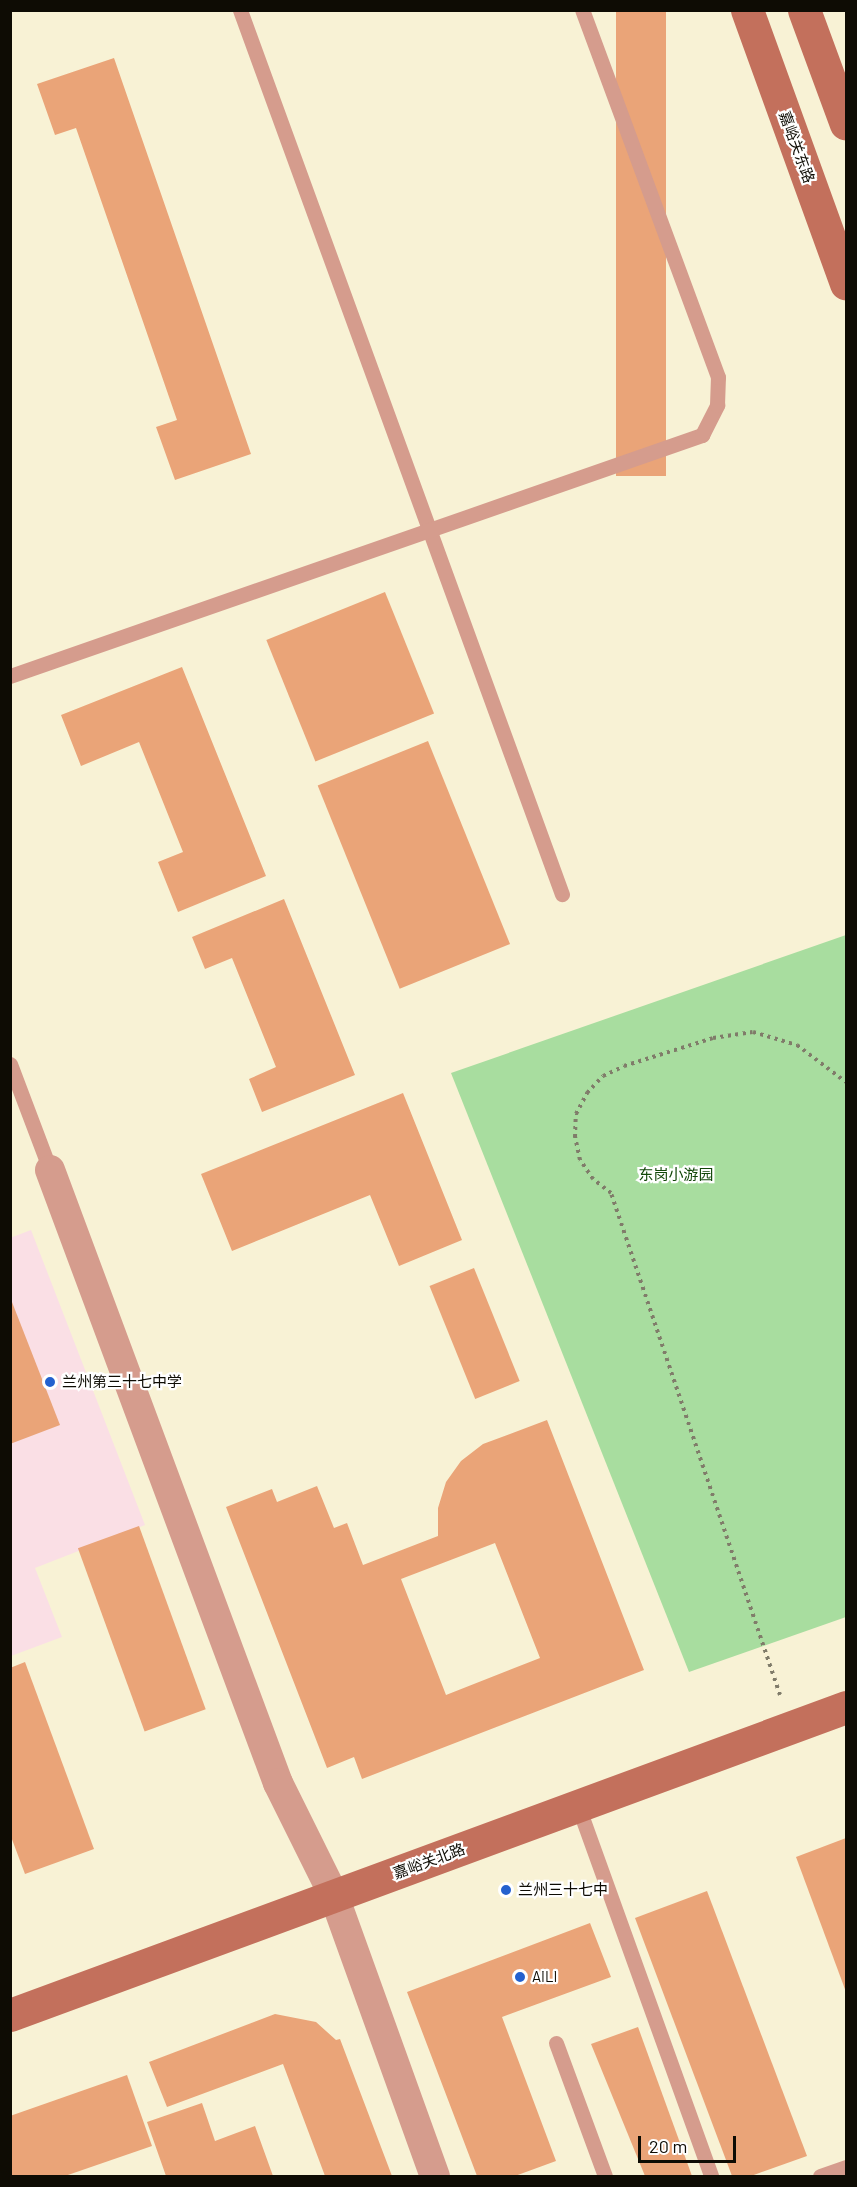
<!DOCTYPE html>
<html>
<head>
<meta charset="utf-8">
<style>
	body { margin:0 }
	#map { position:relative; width:857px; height:2187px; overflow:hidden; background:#f8f2d5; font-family:Barlow,"Noto Sans SC",sans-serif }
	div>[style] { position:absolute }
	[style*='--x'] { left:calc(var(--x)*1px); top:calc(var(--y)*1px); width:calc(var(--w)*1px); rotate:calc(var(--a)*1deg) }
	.education>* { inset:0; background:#fadfe5 }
	.green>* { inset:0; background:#a8dd9f }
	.building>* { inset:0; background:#eaa478; transform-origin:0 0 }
	.path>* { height:4px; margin-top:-2px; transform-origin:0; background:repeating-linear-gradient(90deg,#807c6a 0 3px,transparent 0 7.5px) }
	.lane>* { height:15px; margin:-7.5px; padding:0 7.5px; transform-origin:7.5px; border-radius:7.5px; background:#d59c8d }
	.street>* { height:30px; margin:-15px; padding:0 15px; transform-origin:15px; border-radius:15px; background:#d59c8d }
	.secondary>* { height:33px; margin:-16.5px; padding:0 16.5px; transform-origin:16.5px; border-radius:16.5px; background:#c3705c }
	.dots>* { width:16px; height:16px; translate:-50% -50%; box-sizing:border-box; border:3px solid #fff; border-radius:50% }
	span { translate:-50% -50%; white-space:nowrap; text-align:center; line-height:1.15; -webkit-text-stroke:4.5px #fff; paint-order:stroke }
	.street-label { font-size:15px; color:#0e0c04 }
	.park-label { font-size:15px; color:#114608 }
	.poi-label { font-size:15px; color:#0e0c04 }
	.left { translate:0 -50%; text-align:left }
	.frame { position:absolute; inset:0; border:12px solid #0e0c04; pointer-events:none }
	.scale { position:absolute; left:638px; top:2136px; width:98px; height:27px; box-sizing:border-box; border:3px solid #0e0c04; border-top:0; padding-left:8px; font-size:18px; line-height:21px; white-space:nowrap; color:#0e0c04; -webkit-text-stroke:4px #fff; paint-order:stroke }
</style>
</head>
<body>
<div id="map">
	<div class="education">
		<div style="clip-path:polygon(31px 1230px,145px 1525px,35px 1568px,62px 1637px,11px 1656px,10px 1238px)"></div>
	</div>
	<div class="green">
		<div style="clip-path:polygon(846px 935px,846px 1617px,689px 1672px,451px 1073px)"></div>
	</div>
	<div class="building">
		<div style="left:616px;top:10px;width:50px;height:466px"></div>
		<div style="clip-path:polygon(114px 58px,251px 454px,175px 480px,156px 427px,177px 420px,76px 128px,55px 135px,37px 84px)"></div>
		<div style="left:385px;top:592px;width:131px;height:128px;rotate:68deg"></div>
		<div style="clip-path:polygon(182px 667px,266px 876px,178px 912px,158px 862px,183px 852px,139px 742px,81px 766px,61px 715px)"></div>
		<div style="left:428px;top:741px;width:219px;height:119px;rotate:68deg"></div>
		<div style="clip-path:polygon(284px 899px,355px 1075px,262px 1112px,249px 1079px,276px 1067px,232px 958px,205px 969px,192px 937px)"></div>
		<div style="clip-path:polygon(403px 1093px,462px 1240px,399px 1266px,370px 1195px,232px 1251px,201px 1174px)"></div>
		<div style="left:474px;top:1268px;width:122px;height:48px;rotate:68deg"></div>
		<div style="clip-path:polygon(10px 1297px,60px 1425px,10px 1444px)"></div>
		<div style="clip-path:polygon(evenodd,547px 1420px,644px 1670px,362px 1779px,354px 1757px,327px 1768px,226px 1507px,272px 1489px,277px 1502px,317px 1486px,334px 1528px,347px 1523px,363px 1565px,438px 1536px,438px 1508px,446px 1482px,461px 1461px,483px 1444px,547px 1420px,495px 1543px,540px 1658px,446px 1695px,401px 1579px,495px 1543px)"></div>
		<div style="left:139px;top:1526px;width:195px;height:65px;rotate:70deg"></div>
		<div style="clip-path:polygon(25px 1662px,94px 1849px,25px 1874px,10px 1834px,10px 1668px)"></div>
		<div style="clip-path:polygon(846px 1838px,846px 1992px,796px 1857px)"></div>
		<div style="clip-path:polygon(707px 1891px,807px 2156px,751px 2176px,732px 2176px,635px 1918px)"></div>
		<div style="clip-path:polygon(590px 1923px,611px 1977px,502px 2017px,556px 2161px,515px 2176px,477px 2176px,407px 1992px)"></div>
		<div style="clip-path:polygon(275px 2014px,316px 2022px,336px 2040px,340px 2039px,392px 2176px,325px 2176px,283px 2064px,167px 2107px,149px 2062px)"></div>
		<div style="clip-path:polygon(638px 2027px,692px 2176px,645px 2176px,591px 2044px)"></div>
		<div style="clip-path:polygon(127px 2075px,152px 2146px,65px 2176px,10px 2176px,10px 2116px)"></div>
		<div style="clip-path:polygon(202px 2103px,215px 2141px,255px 2126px,273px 2176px,166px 2176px,147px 2122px)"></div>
	</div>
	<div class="path">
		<div style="--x:780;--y:1695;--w:530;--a:-108.61"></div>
		<div style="--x:611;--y:1193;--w:23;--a:-142"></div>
		<div style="--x:593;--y:1179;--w:23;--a:-124"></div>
		<div style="--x:580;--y:1160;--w:24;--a:-102"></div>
		<div style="--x:575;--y:1137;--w:23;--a:-88"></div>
		<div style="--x:576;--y:1114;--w:24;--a:-62"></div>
		<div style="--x:587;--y:1093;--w:23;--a:-47"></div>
		<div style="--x:603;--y:1076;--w:23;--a:-25"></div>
		<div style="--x:624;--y:1066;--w:93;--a:-17.5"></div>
		<div style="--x:713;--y:1038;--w:40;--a:-8.5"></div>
		<div style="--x:753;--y:1032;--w:46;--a:16.5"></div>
		<div style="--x:797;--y:1045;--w:61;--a:37.1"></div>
	</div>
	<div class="lane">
		<div style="--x:240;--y:10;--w:941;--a:69.99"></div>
		<div style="--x:10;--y:676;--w:733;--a:-19.2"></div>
		<div style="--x:702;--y:435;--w:34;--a:-63"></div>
		<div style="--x:717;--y:405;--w:28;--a:-88"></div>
		<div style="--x:718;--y:377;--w:391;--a:-110.3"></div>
		<div style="--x:10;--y:1064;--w:113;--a:69.3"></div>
		<div style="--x:578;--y:1806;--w:393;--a:70.2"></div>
		<div style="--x:556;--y:2043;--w:142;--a:69.8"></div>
		<div style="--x:820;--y:2176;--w:28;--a:-19"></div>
	</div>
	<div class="street">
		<div style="--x:50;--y:1170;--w:654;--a:69.6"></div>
		<div style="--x:278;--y:1783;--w:126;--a:63.6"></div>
		<div style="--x:334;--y:1896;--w:298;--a:70.2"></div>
	</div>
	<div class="secondary">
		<div style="--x:747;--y:10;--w:291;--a:70.1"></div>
		<div style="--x:804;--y:10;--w:121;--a:69.8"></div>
		<div style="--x:10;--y:2015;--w:891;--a:-20.22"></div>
	</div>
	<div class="dots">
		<div style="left:50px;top:1382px;background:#2461ce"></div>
		<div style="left:506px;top:1890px;background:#2461ce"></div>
		<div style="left:520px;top:1977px;background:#2461ce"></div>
	</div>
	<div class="street-label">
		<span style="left:797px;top:147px;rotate:70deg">嘉峪关东路</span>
		<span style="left:429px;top:1861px;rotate:-20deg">嘉峪关北路</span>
	</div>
	<div class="park-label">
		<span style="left:676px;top:1175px">东岗小游园</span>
	</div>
	<div class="poi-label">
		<span class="left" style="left:62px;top:1382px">兰州第三十七中学</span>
		<span class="left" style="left:518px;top:1890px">兰州三十七中</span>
		<span class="left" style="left:532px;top:1977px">AILI</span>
	</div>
	<div class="frame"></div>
	<div class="scale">20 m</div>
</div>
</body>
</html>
